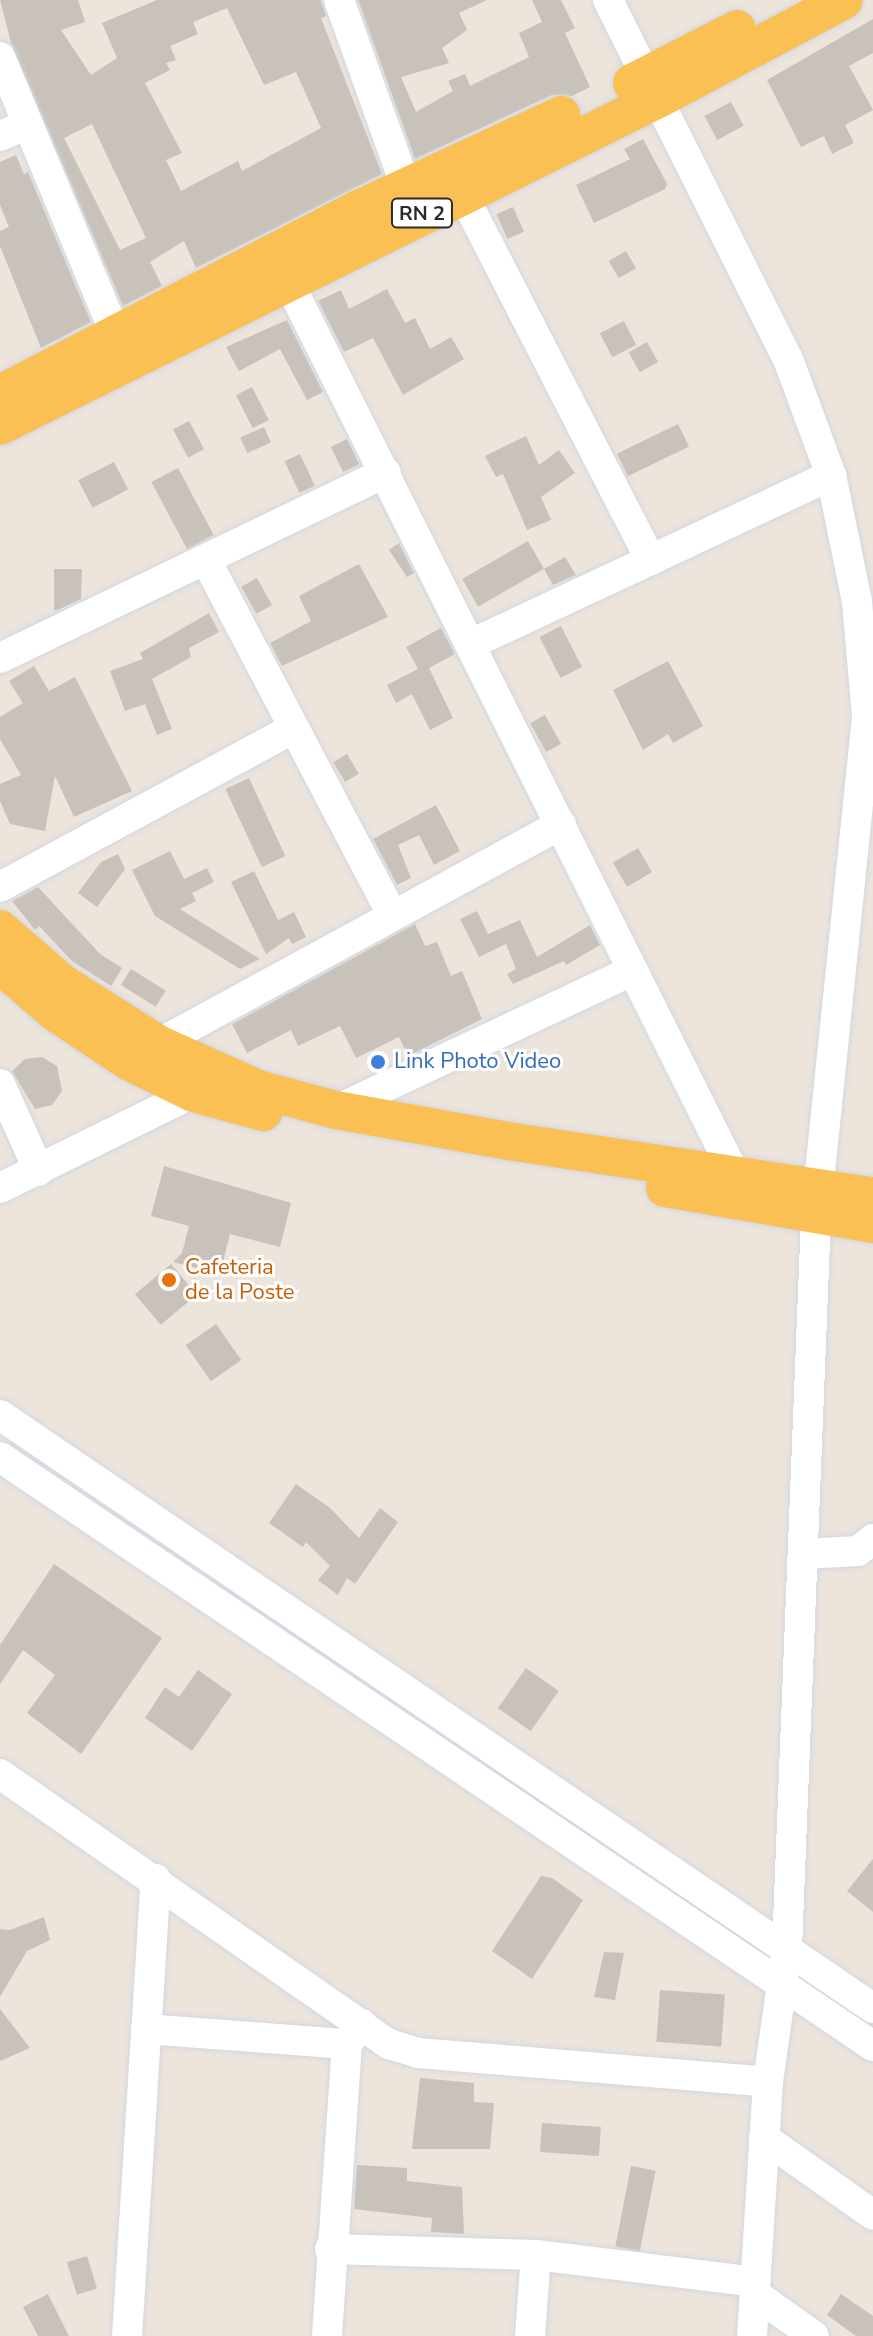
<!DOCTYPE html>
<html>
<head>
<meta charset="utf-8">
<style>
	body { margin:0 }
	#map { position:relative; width:873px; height:2336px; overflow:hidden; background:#ede4db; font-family:"Nunito Sans",sans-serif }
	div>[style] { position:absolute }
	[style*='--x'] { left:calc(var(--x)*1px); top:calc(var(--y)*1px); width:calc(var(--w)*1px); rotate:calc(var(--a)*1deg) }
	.building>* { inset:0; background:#c8c2ba; transform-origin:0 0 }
	.roads { filter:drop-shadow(0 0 2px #d1d7e4) drop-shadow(0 0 2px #d1d7e4) }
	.minor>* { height:30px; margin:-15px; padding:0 15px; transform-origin:15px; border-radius:15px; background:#fff }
	.major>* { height:38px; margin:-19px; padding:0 19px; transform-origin:19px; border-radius:19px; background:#fac054 }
	.dots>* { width:22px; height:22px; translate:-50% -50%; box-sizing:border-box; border:4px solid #fff; border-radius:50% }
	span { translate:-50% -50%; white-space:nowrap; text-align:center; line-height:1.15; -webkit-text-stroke:6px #fff; paint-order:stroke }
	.shield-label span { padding:2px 6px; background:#fff; border:2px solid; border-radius:6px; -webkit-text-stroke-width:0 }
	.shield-label { font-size:20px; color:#2a2a2a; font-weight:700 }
	.shop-label { font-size:22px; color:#366cbe }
	.left { translate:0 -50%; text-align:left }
	.food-label { font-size:22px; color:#c56008 }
</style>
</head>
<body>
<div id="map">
	<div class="building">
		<div style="clip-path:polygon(evenodd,0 0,78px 0,85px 22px,61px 30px,91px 75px,117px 58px,102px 23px,157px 0,321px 0,326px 16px,321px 18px,382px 174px,196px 268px,184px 241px,150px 262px,162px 286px,123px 306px,11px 43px,0 0,227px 8px,264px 85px,296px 72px,321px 128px,242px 171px,238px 161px,181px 191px,166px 160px,182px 153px,145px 83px,170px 70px,166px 63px,176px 60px,170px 46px,198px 34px,193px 22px,227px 8px,0 0,92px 124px,146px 238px,120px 250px,64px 138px,92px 124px)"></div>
		<div style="clip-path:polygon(358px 0,487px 0,459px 13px,467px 30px,442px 48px,449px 63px,401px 77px,416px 112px,453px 91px,448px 81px,465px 74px,470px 86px,529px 57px,519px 33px,542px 22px,532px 0,561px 0,575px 28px,565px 33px,590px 87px,572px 96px,552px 95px,415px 159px)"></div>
		<div style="clip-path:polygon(873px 19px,873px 53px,849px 66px,873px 110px,845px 125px,854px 143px,832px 154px,824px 136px,801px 147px,767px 80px)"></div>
		<div style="left:731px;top:102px;width:27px;height:30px;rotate:62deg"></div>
		<div style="clip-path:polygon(643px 139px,667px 184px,665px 189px,594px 223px,576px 185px,630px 159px,624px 149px)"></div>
		<div style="clip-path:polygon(16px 155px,24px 174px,28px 172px,91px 322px,41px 348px,0 246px,0 231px,9px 227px,0 205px,0 162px)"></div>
		<div style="left:513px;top:207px;width:27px;height:18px;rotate:66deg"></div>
		<div style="left:626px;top:251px;width:20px;height:20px;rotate:60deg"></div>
		<div style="clip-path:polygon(387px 289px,405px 323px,415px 318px,430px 349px,451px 337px,464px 359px,403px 395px,373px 338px,344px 352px,318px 301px,341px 290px,349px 309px)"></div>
		<div style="clip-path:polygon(287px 320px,323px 392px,307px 400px,280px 349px,239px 371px,226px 347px)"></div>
		<div style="left:624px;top:321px;width:27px;height:27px;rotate:63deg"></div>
		<div style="left:647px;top:342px;width:23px;height:21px;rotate:61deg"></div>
		<div style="left:252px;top:387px;width:37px;height:18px;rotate:63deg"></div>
		<div style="left:189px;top:421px;width:32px;height:18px;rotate:62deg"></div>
		<div style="left:678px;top:424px;width:25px;height:68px;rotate:64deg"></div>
		<div style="left:264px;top:427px;width:17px;height:26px;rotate:66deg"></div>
		<div style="clip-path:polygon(526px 436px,539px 465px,559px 450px,575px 473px,541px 497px,551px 520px,527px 530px,503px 474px,496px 477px,485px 456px)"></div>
		<div style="left:347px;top:439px;width:28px;height:18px;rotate:64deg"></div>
		<div style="left:300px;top:454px;width:35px;height:17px;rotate:65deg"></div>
		<div style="left:114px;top:462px;width:31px;height:40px;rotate:63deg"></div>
		<div style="left:178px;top:468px;width:76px;height:30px;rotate:62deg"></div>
		<div style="left:528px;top:541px;width:32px;height:76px;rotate:60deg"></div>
		<div style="clip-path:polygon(399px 543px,414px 573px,407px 577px,389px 550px)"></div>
		<div style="clip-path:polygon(565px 557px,576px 575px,553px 585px,544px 569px)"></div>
		<div style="clip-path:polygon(359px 564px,388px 617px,282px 666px,270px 643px,311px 621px,299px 596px)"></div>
		<div style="clip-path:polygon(54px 569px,82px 569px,81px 599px,58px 610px,54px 610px)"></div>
		<div style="left:257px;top:578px;width:31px;height:18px;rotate:61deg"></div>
		<div style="clip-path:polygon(209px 613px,219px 632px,189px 648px,191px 657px,152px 679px,172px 729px,157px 735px,145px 704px,125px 711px,110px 671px,143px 659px,140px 653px)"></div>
		<div style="left:561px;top:626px;width:46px;height:24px;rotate:63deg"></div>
		<div style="clip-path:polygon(441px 628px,455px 654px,429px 668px,453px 718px,430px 730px,412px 694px,396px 703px,387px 685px,418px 669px,406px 647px)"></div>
		<div style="clip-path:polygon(668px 661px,703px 726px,673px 743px,668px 734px,643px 750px,613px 690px)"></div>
		<div style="clip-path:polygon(34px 666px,49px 691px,75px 677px,132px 791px,74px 817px,55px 776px,45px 831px,10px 824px,0 801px,0 784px,21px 775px,0 739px,0 717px,23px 703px,9px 681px)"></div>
		<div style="left:545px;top:715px;width:33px;height:17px;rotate:61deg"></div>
		<div style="left:347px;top:754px;width:23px;height:16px;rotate:59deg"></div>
		<div style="left:249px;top:778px;width:86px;height:26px;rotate:65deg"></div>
		<div style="clip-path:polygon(436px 805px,460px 851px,434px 865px,419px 835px,398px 845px,411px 878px,397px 885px,373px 839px)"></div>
		<div style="left:638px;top:848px;width:28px;height:29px;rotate:60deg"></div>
		<div style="clip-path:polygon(170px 851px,184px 879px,207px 868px,214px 882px,192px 893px,196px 901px,180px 909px,260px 959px,240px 969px,155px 916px,132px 870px)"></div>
		<div style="clip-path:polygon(118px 854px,125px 869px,97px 907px,78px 893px,101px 862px)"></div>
		<div style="clip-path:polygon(254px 871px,278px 920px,294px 912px,306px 937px,292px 944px,289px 938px,266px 954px,231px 882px)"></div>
		<div style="clip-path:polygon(38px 887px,100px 954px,122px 968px,111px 986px,72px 961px,39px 926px,35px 930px,12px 901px)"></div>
		<div style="clip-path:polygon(477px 911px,488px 934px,520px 920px,537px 957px,590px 925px,600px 945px,566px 965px,564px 961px,513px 984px,507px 974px,516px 969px,506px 944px,479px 957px,460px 919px)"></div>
		<div style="clip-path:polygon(415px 924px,425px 946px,437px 942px,451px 976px,462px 971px,482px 1019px,408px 1056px,399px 1037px,356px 1058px,340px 1026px,298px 1046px,291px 1030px,247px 1053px,232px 1024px)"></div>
		<div style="left:131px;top:969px;width:41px;height:19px;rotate:32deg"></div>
		<div style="clip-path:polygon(42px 1057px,57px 1066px,62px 1091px,52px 1105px,35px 1109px,12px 1071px,25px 1059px)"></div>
		<div style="clip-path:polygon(164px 1166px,291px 1203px,280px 1247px,230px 1234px,220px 1274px,173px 1262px,182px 1253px,189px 1226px,151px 1216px)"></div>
		<div style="left:171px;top:1264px;width:40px;height:47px;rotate:50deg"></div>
		<div style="left:216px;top:1324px;width:44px;height:37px;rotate:55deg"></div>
		<div style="clip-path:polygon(296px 1484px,330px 1508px,359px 1538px,380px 1508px,398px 1522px,355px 1584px,347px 1578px,338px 1595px,318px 1580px,330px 1566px,306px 1542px,303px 1547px,269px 1523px)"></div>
		<div style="clip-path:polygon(54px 1564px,162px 1638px,81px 1754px,27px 1713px,55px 1675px,23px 1650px,0 1684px,0 1645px)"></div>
		<div style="left:526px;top:1668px;width:40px;height:49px;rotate:35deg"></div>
		<div style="clip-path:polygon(198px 1670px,232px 1694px,192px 1751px,145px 1718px,165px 1687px,179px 1697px)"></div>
		<div style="clip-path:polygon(873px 1859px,873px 1912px,847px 1891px)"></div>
		<div style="clip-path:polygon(541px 1876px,552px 1878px,583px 1900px,532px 1979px,492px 1951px)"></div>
		<div style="clip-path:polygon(44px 1917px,50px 1940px,27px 1951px,0 1997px,0 1929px,10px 1930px)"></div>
		<div style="clip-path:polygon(604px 1952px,624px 1953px,615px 2000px,594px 1997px)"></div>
		<div style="left:660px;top:1990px;width:65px;height:52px;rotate:4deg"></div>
		<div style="clip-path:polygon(0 2009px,30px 2048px,0 2061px)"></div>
		<div style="clip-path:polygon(420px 2078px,474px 2083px,474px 2102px,494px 2103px,490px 2149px,412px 2149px)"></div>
		<div style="left:542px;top:2123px;width:59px;height:29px;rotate:4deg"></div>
		<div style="clip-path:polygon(357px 2165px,407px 2168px,407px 2181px,462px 2187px,464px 2234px,431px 2232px,432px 2218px,354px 2209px)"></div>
		<div style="left:631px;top:2166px;width:25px;height:82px;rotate:11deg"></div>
		<div style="left:87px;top:2256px;width:34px;height:21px;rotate:73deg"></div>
		<div style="clip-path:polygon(48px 2294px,69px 2336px,38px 2336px,23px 2307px)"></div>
		<div style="clip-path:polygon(841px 2294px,873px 2316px,873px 2336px,856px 2336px,827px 2315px)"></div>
	</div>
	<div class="roads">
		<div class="minor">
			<div style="--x:339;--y:0;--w:199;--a:70.3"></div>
			<div style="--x:608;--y:0;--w:402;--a:63.4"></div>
			<div style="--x:788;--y:359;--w:124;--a:69.7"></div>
			<div style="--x:831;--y:475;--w:130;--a:78.4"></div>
			<div style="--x:857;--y:602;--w:115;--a:85"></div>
			<div style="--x:867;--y:717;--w:470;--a:95.9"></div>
			<div style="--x:0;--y:57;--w:302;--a:67.4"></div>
			<div style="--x:0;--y:136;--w:30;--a:-23"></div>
			<div style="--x:462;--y:193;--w:413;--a:62.8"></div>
			<div style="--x:288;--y:281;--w:1017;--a:63.43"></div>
			<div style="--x:207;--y:562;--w:398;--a:62.3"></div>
			<div style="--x:471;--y:644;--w:398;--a:-25.1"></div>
			<div style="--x:0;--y:658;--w:428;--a:-25.7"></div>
			<div style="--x:0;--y:887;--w:334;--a:-28.4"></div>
			<div style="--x:158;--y:1044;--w:459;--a:-28.6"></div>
			<div style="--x:0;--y:1084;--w:95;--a:65.9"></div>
			<div style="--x:336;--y:1110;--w:328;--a:-25.2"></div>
			<div style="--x:0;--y:1188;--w:215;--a:-26.2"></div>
			<div style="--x:0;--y:1415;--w:1055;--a:34.19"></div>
			<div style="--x:0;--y:1457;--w:1053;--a:34.01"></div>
			<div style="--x:803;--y:1554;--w:55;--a:-3.1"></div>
			<div style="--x:858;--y:1551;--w:19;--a:-39"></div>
			<div style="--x:0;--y:1774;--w:474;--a:34.8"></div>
			<div style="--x:389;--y:2044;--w:30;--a:17"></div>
			<div style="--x:418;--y:2053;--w:351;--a:4.7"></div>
			<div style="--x:146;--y:2029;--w:202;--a:4.3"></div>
			<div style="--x:764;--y:2138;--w:133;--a:35.2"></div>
			<div style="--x:330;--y:2249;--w:206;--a:1.7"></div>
			<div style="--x:536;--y:2255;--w:221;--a:7"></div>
			<div style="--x:755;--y:2294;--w:72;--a:35.4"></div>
			<div style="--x:127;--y:2336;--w:458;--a:-86.4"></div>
			<div style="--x:327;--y:2336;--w:293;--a:-86.1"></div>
			<div style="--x:347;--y:2044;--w:25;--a:-53"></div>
			<div style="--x:530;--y:2336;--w:81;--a:-85.8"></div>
			<div style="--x:752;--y:2336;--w:255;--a:-86.4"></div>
			<div style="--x:768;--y:2082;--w:135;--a:-81.9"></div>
			<div style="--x:787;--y:1948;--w:734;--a:-87.73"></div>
		</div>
		<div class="major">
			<div style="--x:632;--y:83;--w:118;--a:-27.2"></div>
			<div style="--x:0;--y:394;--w:406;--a:-27.3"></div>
			<div style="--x:361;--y:208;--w:221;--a:-24.9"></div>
			<div style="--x:0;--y:426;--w:737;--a:-26.43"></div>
			<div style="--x:660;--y:98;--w:208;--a:-28"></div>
			<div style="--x:0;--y:929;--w:82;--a:41.1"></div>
			<div style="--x:62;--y:983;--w:114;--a:32.4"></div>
			<div style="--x:158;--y:1044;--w:110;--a:24.2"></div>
			<div style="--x:258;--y:1089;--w:81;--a:15.1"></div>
			<div style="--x:336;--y:1110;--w:175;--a:10.2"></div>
			<div style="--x:508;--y:1141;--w:369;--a:8.6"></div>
			<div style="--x:0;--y:965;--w:74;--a:40.6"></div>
			<div style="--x:56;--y:1013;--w:87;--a:33.7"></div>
			<div style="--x:128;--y:1061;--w:72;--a:26.2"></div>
			<div style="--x:193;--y:1093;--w:73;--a:15.2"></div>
			<div style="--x:665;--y:1188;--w:211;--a:9.8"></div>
		</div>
	</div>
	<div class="dots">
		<div style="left:378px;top:1062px;background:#3f7fe0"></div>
		<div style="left:169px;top:1280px;background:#e8710a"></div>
	</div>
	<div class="shield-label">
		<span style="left:422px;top:213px">RN 2</span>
	</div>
	<div class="shop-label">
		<span class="left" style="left:394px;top:1062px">Link Photo Video</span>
	</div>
	<div class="food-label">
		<span class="left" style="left:185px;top:1280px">Cafeteria<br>de la Poste</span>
	</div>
</div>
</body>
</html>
